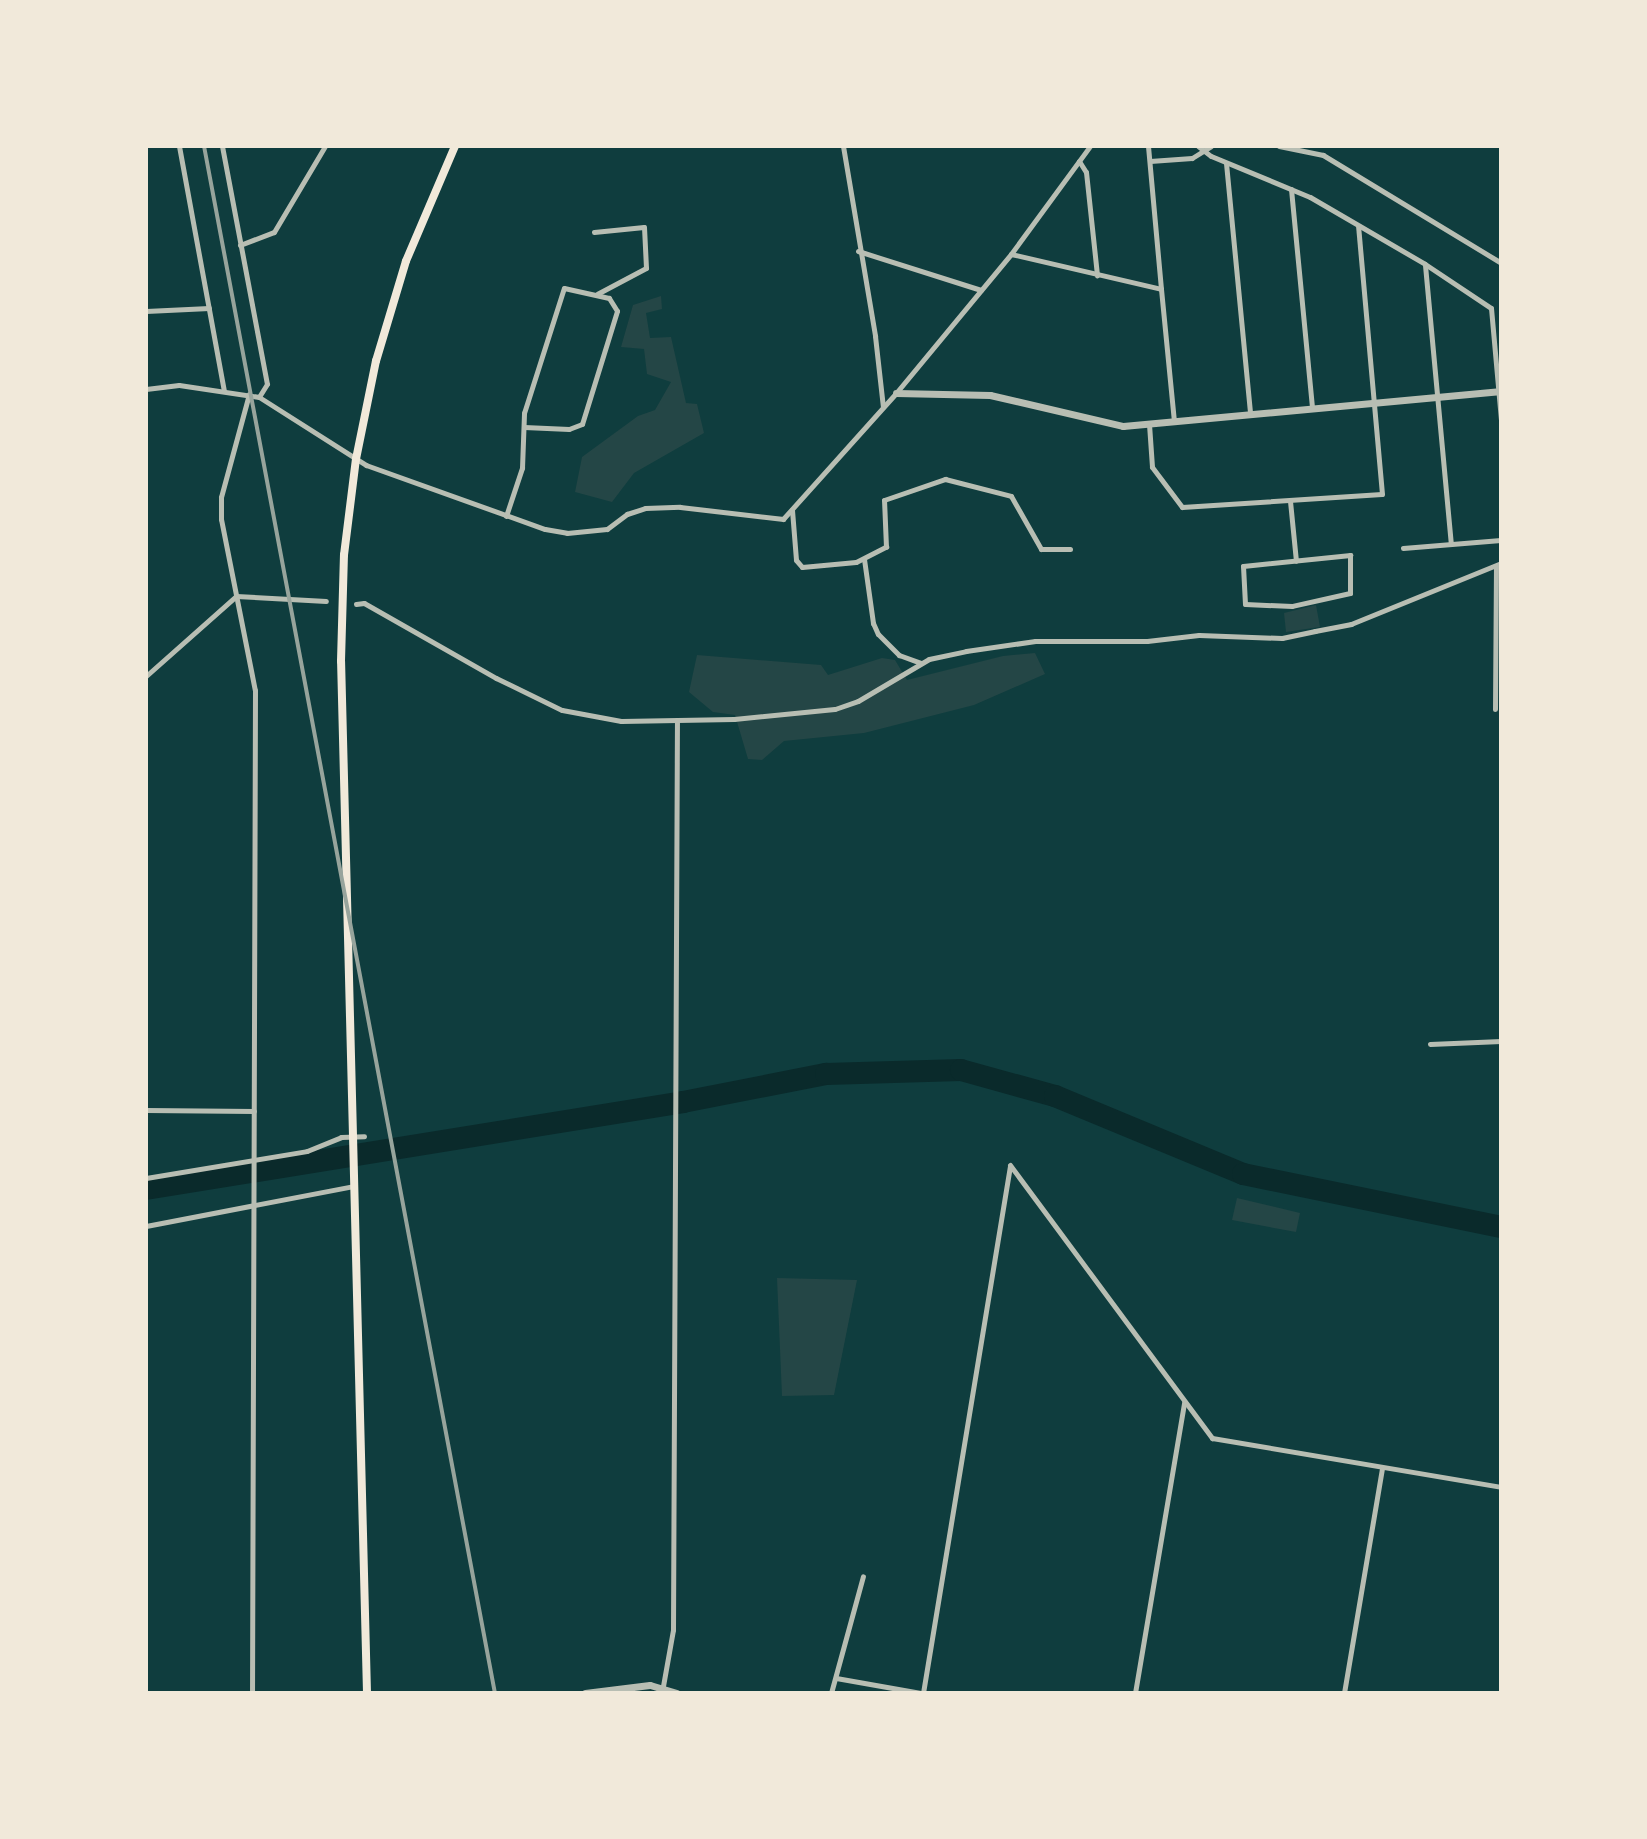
<!DOCTYPE html>
<html>
<head>
<meta charset="utf-8">
<style>
	body { margin:0 }
	#map { position:relative; width:1647px; height:1839px; overflow:hidden; background:#0f3d3e; font-family:"Fira Sans",sans-serif }
	div>[style] { position:absolute }
	[style*='--x'] { left:calc(var(--x)*1px); top:calc(var(--y)*1px); width:calc(var(--w)*1px); rotate:calc(var(--a)*1deg) }
	.green>* { inset:0; background:#244646 }
	.river>* { height:22px; margin:-11px; padding:0 11px; transform-origin:11px; border-radius:11px; background:#0a2a2b }
	.minor>* { height:5px; margin:-2.5px; padding:0 2.5px; transform-origin:2.5px; border-radius:2.5px; background:#b8beb3 }
	.tertiary>* { height:7px; margin:-3.5px; padding:0 3.5px; transform-origin:3.5px; border-radius:3.5px; background:#b8beb3 }
	.secondary>* { height:8px; margin:-4px; padding:0 4px; transform-origin:4px; border-radius:4px; background:#f1e9da }
	.rail>* { height:4px; margin:-2px; padding:0 2px; transform-origin:2px; border-radius:2px; background:#97a49c }
	span { translate:-50% -50%; white-space:nowrap; text-align:center; line-height:1.15; -webkit-text-stroke:6px #f1e9da; paint-order:stroke }
	.frame { position:absolute; inset:0; border:148px solid #f1e9da; pointer-events:none }
</style>
</head>
<body>
<div id="map">
	<div class="green">
		<div style="clip-path:polygon(661px 296px,662px 309px,646px 313px,650px 338px,671px 337px,686px 403px,697px 404px,704px 433px,634px 473px,612px 502px,575px 492px,582px 457px,638px 416px,655px 410px,671px 382px,647px 374px,644px 349px,621px 347px,633px 305px)"></div>
		<div style="clip-path:polygon(1316px 605px,1320px 627px,1286px 632px,1284px 613px)"></div>
		<div style="clip-path:polygon(1035px 653px,1045px 674px,974px 705px,864px 733px,784px 741px,762px 760px,748px 759px,735px 715px,713px 712px,689px 692px,697px 655px,821px 665px,828px 675px,882px 658px,895px 660px,907px 680px,1003px 656px)"></div>
		<div style="clip-path:polygon(1237px 1198px,1300px 1213px,1296px 1232px,1232px 1220px)"></div>
		<div style="clip-path:polygon(777px 1278px,857px 1280px,834px 1395px,782px 1396px)"></div>
	</div>
	<div class="river">
		<div style="--x:146;--y:1189;--w:544;--a:-9.2"></div>
		<div style="--x:683;--y:1102;--w:146;--a:-11.1"></div>
		<div style="--x:826;--y:1074;--w:135;--a:-1.7"></div>
		<div style="--x:961;--y:1070;--w:98;--a:15.5"></div>
		<div style="--x:1055;--y:1096;--w:204;--a:22.5"></div>
		<div style="--x:1243;--y:1174;--w:263;--a:11.6"></div>
	</div>
	<div class="minor">
		<div style="--x:179;--y:146;--w:248;--a:79.6"></div>
		<div style="--x:222;--y:146;--w:242;--a:79.3"></div>
		<div style="--x:267;--y:384;--w:15;--a:122"></div>
		<div style="--x:843;--y:146;--w:193;--a:80.4"></div>
		<div style="--x:875;--y:336;--w:71;--a:83.6"></div>
		<div style="--x:1198;--y:146;--w:16;--a:38"></div>
		<div style="--x:1211;--y:156;--w:107;--a:22.5"></div>
		<div style="--x:1310;--y:197;--w:133;--a:30.2"></div>
		<div style="--x:1425;--y:264;--w:79;--a:33.7"></div>
		<div style="--x:1491;--y:308;--w:113;--a:84.9"></div>
		<div style="--x:1279;--y:146;--w:45;--a:11.6"></div>
		<div style="--x:1323;--y:155;--w:208;--a:31.2"></div>
		<div style="--x:1079;--y:161;--w:13;--a:58"></div>
		<div style="--x:1086;--y:172;--w:104;--a:83.9"></div>
		<div style="--x:1150;--y:161;--w:42;--a:-4.1"></div>
		<div style="--x:1192;--y:158;--w:22;--a:-32"></div>
		<div style="--x:1226;--y:163;--w:252;--a:84.5"></div>
		<div style="--x:1291;--y:189;--w:220;--a:84.5"></div>
		<div style="--x:594;--y:232;--w:50;--a:-5.7"></div>
		<div style="--x:644;--y:227;--w:41;--a:87.2"></div>
		<div style="--x:646;--y:268;--w:55;--a:152"></div>
		<div style="--x:240;--y:245;--w:36;--a:-21"></div>
		<div style="--x:274;--y:232;--w:100;--a:-59.3"></div>
		<div style="--x:858;--y:251;--w:129;--a:17.6"></div>
		<div style="--x:1011;--y:254;--w:154;--a:13.1"></div>
		<div style="--x:1161;--y:289;--w:144;--a:-95.2"></div>
		<div style="--x:1425;--y:265;--w:280;--a:84.7"></div>
		<div style="--x:1161;--y:289;--w:133;--a:84.4"></div>
		<div style="--x:146;--y:311;--w:63;--a:-2.7"></div>
		<div style="--x:146;--y:389;--w:33;--a:-7"></div>
		<div style="--x:179;--y:385;--w:81;--a:8.5"></div>
		<div style="--x:259;--y:397;--w:127;--a:32.4"></div>
		<div style="--x:366;--y:465;--w:190;--a:19.7"></div>
		<div style="--x:545;--y:529;--w:22;--a:10"></div>
		<div style="--x:567;--y:533;--w:40;--a:-5.7"></div>
		<div style="--x:607;--y:529;--w:25;--a:-37"></div>
		<div style="--x:627;--y:514;--w:19;--a:-18"></div>
		<div style="--x:645;--y:508;--w:35;--a:-2"></div>
		<div style="--x:680;--y:507;--w:104;--a:6.6"></div>
		<div style="--x:783;--y:519;--w:169;--a:-48.1"></div>
		<div style="--x:896;--y:393;--w:180;--a:-50.4"></div>
		<div style="--x:1011;--y:254;--w:134;--a:-53.8"></div>
		<div style="--x:249;--y:394;--w:107;--a:105.2"></div>
		<div style="--x:221;--y:497;--w:22;--a:90"></div>
		<div style="--x:221;--y:519;--w:174;--a:78.8"></div>
		<div style="--x:255;--y:690;--w:1003;--a:90.17"></div>
		<div style="--x:1149;--y:424;--w:43;--a:86"></div>
		<div style="--x:1152;--y:467;--w:50;--a:53.1"></div>
		<div style="--x:1182;--y:507;--w:200;--a:-3.7"></div>
		<div style="--x:1382;--y:494;--w:269;--a:-95.1"></div>
		<div style="--x:1290;--y:501;--w:60;--a:84.3"></div>
		<div style="--x:792;--y:510;--w:50;--a:85.4"></div>
		<div style="--x:796;--y:560;--w:9;--a:49"></div>
		<div style="--x:802;--y:567;--w:54;--a:-5.3"></div>
		<div style="--x:856;--y:562;--w:34;--a:-27"></div>
		<div style="--x:886;--y:547;--w:47;--a:-92.4"></div>
		<div style="--x:884;--y:500;--w:65;--a:-19"></div>
		<div style="--x:945;--y:479;--w:68;--a:14.4"></div>
		<div style="--x:1011;--y:496;--w:61;--a:60.5"></div>
		<div style="--x:1041;--y:549;--w:29;--a:0"></div>
		<div style="--x:506;--y:516;--w:51;--a:-71.6"></div>
		<div style="--x:522;--y:468;--w:55;--a:-87.9"></div>
		<div style="--x:524;--y:413;--w:131;--a:-72.3"></div>
		<div style="--x:564;--y:288;--w:46;--a:12.5"></div>
		<div style="--x:609;--y:298;--w:15;--a:58"></div>
		<div style="--x:617;--y:311;--w:118;--a:107.2"></div>
		<div style="--x:582;--y:424;--w:14;--a:159"></div>
		<div style="--x:569;--y:429;--w:45;--a:-177.5"></div>
		<div style="--x:1403;--y:548;--w:98;--a:-4.7"></div>
		<div style="--x:1350;--y:555;--w:38;--a:90"></div>
		<div style="--x:1350;--y:593;--w:59;--a:167.4"></div>
		<div style="--x:1292;--y:606;--w:47;--a:-177.6"></div>
		<div style="--x:1245;--y:604;--w:38;--a:-93"></div>
		<div style="--x:1243;--y:566;--w:108;--a:-5.9"></div>
		<div style="--x:864;--y:559;--w:65;--a:82"></div>
		<div style="--x:873;--y:623;--w:12;--a:66"></div>
		<div style="--x:878;--y:634;--w:30;--a:45"></div>
		<div style="--x:899;--y:655;--w:23;--a:20"></div>
		<div style="--x:356;--y:604;--w:8;--a:-7"></div>
		<div style="--x:364;--y:603;--w:152;--a:29.6"></div>
		<div style="--x:496;--y:678;--w:73;--a:25.9"></div>
		<div style="--x:562;--y:710;--w:60;--a:10.6"></div>
		<div style="--x:621;--y:721;--w:113;--a:-1"></div>
		<div style="--x:734;--y:719;--w:101;--a:-5.7"></div>
		<div style="--x:835;--y:709;--w:24;--a:-19"></div>
		<div style="--x:858;--y:701;--w:82;--a:-30.6"></div>
		<div style="--x:929;--y:659;--w:38;--a:-12"></div>
		<div style="--x:966;--y:651;--w:70;--a:-8.2"></div>
		<div style="--x:1035;--y:641;--w:112;--a:0"></div>
		<div style="--x:1147;--y:641;--w:52;--a:-6.6"></div>
		<div style="--x:1199;--y:635;--w:83;--a:2.1"></div>
		<div style="--x:1282;--y:638;--w:34;--a:-12"></div>
		<div style="--x:1315;--y:631;--w:37;--a:-11"></div>
		<div style="--x:1351;--y:624;--w:162;--a:-22.1"></div>
		<div style="--x:146;--y:676;--w:120;--a:-41.6"></div>
		<div style="--x:236;--y:596;--w:90;--a:3.2"></div>
		<div style="--x:1495;--y:709;--w:143;--a:-89.6"></div>
		<div style="--x:1430;--y:1044;--w:71;--a:-2.4"></div>
		<div style="--x:146;--y:1110;--w:108;--a:0.5"></div>
		<div style="--x:1010;--y:1165;--w:340;--a:53.5"></div>
		<div style="--x:1212;--y:1438;--w:293;--a:9.6"></div>
		<div style="--x:146;--y:1178;--w:163;--a:-9.5"></div>
		<div style="--x:307;--y:1151;--w:37;--a:-22"></div>
		<div style="--x:341;--y:1137;--w:23;--a:-2"></div>
		<div style="--x:146;--y:1226;--w:211;--a:-10.9"></div>
		<div style="--x:836;--y:1678;--w:86;--a:10"></div>
		<div style="--x:663;--y:1686;--w:57;--a:-79.9"></div>
		<div style="--x:673;--y:1630;--w:910;--a:-89.75"></div>
		<div style="--x:831;--y:1693;--w:121;--a:-74.7"></div>
		<div style="--x:923;--y:1693;--w:534;--a:-80.63"></div>
		<div style="--x:1135;--y:1693;--w:295;--a:-80.4"></div>
		<div style="--x:1344;--y:1693;--w:228;--a:-80.4"></div>
	</div>
	<div class="tertiary">
		<div style="--x:896;--y:393;--w:94;--a:1.2"></div>
		<div style="--x:990;--y:395;--w:137;--a:13.1"></div>
		<div style="--x:1123;--y:426;--w:380;--a:-5.3"></div>
		<div style="--x:585;--y:1693;--w:65;--a:-7"></div>
		<div style="--x:650;--y:1685;--w:28;--a:17"></div>
	</div>
	<div class="secondary">
		<div style="--x:367;--y:1693;--w:1032;--a:-91.44"></div>
		<div style="--x:341;--y:661;--w:106;--a:-88.4"></div>
		<div style="--x:344;--y:555;--w:97;--a:-82.9"></div>
		<div style="--x:356;--y:459;--w:100;--a:-78.5"></div>
		<div style="--x:376;--y:361;--w:104;--a:-73.3"></div>
		<div style="--x:406;--y:261;--w:125;--a:-66.9"></div>
	</div>
	<div class="rail">
		<div style="--x:204;--y:146;--w:1574;--a:79.35"></div>
	</div>
	<div class="frame"></div>
</div>
</body>
</html>
